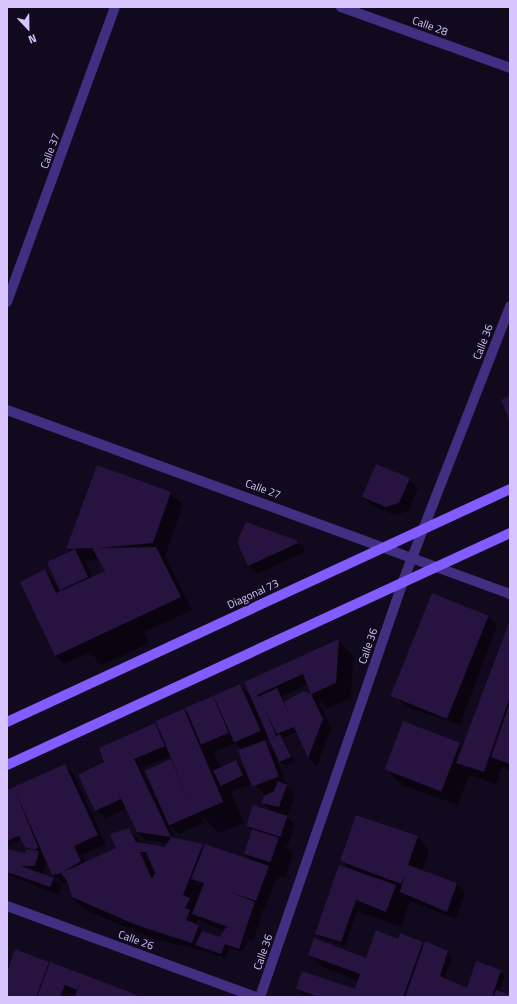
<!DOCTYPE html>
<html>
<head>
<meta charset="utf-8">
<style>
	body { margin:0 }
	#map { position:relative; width:517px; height:1004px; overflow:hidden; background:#11091d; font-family:"Titillium Web",sans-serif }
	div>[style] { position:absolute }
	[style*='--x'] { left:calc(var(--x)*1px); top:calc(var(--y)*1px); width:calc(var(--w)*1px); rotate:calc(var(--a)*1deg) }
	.shadow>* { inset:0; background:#0007 }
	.building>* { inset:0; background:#26133f; transform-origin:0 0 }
	.minor>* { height:10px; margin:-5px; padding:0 5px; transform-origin:5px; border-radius:5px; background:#432f81 }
	.secondary>* { height:10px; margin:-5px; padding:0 5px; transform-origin:5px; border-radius:5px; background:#825cff }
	span { translate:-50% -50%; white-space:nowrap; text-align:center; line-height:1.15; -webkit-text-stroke:4px #11091d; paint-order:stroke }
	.street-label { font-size:11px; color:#d8c5ff }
	.frame { position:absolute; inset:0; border:8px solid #d8c5ff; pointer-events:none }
	.north { position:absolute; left:8px; top:8px; width:40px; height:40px; -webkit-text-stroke:3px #11091d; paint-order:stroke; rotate:158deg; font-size:11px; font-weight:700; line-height:16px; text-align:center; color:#d8c5ff }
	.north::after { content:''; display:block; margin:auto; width:14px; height:18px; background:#d8c5ff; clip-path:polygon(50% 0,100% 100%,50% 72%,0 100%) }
</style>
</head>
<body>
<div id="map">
	<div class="shadow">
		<div style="clip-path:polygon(evenodd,97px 466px,170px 493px,183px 505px,165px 556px,192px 610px,144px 632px,149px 643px,102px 665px,90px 652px,64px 664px,55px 656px,44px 570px,53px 579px,59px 593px,64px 591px,61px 588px,70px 552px,67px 549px,97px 466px,100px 560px,105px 572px,92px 578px,85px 561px,100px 560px)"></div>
		<div style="clip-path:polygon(409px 479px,418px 488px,408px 511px,395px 515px,371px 505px,363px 497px)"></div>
		<div style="clip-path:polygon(296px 541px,306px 551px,257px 574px,248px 565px)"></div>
		<div style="clip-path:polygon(489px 617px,497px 625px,460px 725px,407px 707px,398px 698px)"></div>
		<div style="clip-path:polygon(510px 623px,510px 771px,502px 767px,496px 784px,469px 775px,458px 805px,402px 785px,387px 769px,459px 744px,463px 748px)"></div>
		<div style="clip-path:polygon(evenodd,338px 640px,353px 655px,351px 698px,327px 708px,318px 699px,331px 728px,317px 766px,309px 758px,298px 731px,283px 738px,294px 762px,284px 766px,277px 759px,286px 785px,295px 794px,288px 815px,284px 814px,295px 825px,288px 845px,282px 843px,293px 854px,285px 878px,277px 876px,265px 909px,259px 907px,263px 911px,253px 941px,248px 939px,243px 952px,229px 948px,225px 958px,181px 944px,180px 946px,149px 937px,85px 910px,72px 897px,68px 882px,62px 883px,53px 874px,47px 861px,43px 875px,54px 878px,62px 887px,58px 895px,7px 874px,7px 850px,25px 854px,30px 851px,22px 840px,7px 846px,7px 791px,64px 765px,73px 774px,106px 844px,82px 855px,86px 863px,118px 849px,129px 829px,142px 844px,165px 848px,168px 843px,146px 840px,137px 831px,127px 808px,105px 819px,96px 810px,106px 762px,154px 724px,160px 730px,184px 711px,192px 719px,213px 698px,218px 703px,240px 685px,250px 696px,338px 640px,308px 684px,315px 696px,303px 692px,285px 703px,282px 696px,308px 684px,338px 640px,270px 739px,275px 752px,264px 741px,270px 739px,338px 640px,236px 743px,244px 751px,256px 786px,265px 795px,273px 793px,262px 802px,272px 812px,246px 825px,252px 831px,245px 854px,253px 862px,175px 839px,169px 825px,179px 834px,204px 823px,201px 815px,219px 833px,244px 823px,231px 792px,251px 784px,245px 770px,236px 761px,221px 768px,214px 752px,236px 743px,338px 640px,172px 755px,177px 767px,170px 760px,147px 779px,142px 768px,172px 755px,338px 640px,43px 851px,47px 860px,40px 854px,43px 851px,338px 640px,198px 919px,202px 922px,225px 931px,220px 938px,206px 933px,196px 925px,198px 919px)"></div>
		<div style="clip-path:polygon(417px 837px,429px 850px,422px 871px,456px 883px,465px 892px,456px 919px,410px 901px,401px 927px,357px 911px,345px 946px,320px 938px,316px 933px,351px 871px,342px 861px)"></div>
		<div style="clip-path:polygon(398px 940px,425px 946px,426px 942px,448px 952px,452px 957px,444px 979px,468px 989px,500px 971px,505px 975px,499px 992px,510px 997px,305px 997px,297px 989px,355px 991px,359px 981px,322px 967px,309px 954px,365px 958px)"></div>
		<div style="clip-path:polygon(48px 963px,50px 964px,136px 997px,76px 997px,74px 993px,72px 997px,7px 997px,7px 975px)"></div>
	</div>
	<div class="building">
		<div style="clip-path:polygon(510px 396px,510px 422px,501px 400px)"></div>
		<div style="clip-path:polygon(376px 464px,410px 478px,399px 503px,386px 507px,362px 497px)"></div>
		<div style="clip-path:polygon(97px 465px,171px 492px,153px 543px,98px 548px,156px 547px,181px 597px,55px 656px,20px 582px,45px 569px,61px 604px,56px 593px,105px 571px,92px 548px,66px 549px)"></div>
		<div style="clip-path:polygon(246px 522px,296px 540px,298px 543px,248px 566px,237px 542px)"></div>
		<div style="left:75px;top:549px;width:31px;height:31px;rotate:65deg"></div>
		<div style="left:432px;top:593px;width:61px;height:111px;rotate:22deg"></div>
		<div style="clip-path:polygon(510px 620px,510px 697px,484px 772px,456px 763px)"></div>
		<div style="clip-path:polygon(339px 639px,336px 683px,311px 694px,303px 674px,257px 695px,258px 697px,277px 688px,290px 716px,284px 702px,303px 691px,311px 694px,323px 719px,308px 758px,294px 727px,277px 734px,265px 711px,276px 735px,271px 738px,280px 734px,291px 757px,279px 762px,244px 682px)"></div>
		<div style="left:240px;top:684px;width:51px;height:29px;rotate:66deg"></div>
		<div style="left:213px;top:696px;width:40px;height:30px;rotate:67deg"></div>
		<div style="clip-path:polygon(510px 702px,510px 764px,491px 757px)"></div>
		<div style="left:184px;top:709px;width:101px;height:31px;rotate:67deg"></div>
		<div style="left:403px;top:721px;width:61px;height:52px;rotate:21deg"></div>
		<div style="clip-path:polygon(155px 723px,165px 746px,134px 759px,171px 837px,137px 832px,116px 788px,121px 799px,95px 811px,78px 775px,104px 762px,99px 748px)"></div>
		<div style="left:265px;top:740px;width:39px;height:29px;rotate:69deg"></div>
		<div style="left:171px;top:759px;width:60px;height:29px;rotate:66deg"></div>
		<div style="left:236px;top:760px;width:17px;height:25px;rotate:65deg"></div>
		<div style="clip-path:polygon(evenodd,65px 764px,98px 835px,74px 846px,81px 861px,61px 873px,116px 848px,110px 834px,129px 828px,136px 842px,165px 847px,171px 837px,203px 844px,183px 895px,190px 898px,185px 908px,190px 910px,186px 920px,199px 925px,192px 943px,136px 925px,72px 897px,67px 881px,61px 873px,52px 875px,14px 788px,38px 847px,35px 850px,25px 847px,19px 836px,7px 841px,7px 790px,65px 764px,140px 852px,146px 852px,155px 873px,152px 879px,140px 852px)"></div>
		<div style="clip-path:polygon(278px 781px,287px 785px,279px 807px,261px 803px,264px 796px,274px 791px)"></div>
		<div style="left:253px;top:805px;width:36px;height:22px;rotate:18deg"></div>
		<div style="clip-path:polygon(356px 815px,418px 836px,408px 865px,457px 883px,447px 912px,400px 892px,405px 875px,401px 884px,340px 861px)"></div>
		<div style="left:252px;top:829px;width:28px;height:26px;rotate:18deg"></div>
		<div style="clip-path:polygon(205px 844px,269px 866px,256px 901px,228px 891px,255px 902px,239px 949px,225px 944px,221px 954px,195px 945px,202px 931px,220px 937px,226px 927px,231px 928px,192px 914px,204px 883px,191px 879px)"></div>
		<div style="clip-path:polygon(7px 849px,25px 853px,27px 849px,39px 851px,35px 866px,21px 866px,54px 878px,50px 887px,7px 872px)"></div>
		<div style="clip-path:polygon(339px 865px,396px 885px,386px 912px,356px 900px,341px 942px,315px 934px)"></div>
		<div style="clip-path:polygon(376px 930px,398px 939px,400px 933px,423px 942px,403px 997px,319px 997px,296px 989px,302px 971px,355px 989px,360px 974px,308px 955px,314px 938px,366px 958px)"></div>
		<div style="clip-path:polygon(425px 941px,448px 951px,440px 976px,467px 988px,476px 961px,501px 970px,492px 997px,405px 997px)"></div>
		<div style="clip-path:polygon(15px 949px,49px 962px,36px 997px,7px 997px,7px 972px)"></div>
		<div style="clip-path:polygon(50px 962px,127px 991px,140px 997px,75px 997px,81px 980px,77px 990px,65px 985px,60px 997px,37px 997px)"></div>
		<div style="clip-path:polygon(496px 990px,510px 995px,510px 997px,493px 997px)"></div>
	</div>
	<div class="minor">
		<div style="--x:341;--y:7;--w:180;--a:19.8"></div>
		<div style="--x:7;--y:302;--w:314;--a:-69.9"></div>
		<div style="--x:7;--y:410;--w:536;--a:20.09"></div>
		<div style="--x:7;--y:906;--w:265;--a:20.1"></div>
		<div style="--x:260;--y:997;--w:440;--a:-71"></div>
		<div style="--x:403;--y:581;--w:295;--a:-68.7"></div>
	</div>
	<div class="secondary">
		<div style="--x:7;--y:722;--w:554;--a:-24.85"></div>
		<div style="--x:7;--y:765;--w:554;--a:-24.76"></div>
	</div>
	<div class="street-label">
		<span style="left:430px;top:26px;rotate:20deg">Calle 28</span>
		<span style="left:50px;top:151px;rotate:-70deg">Calle 37</span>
		<span style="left:483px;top:342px;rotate:-69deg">Calle 36</span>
		<span style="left:263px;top:489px;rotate:20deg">Calle 27</span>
		<span style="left:253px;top:594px;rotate:-25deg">Diagonal 73</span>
		<span style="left:368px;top:646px;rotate:-71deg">Calle 36</span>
		<span style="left:136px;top:940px;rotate:20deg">Calle 26</span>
		<span style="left:263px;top:952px;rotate:-71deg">Calle 36</span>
	</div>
	<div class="frame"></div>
	<div class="north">N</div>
</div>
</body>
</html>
